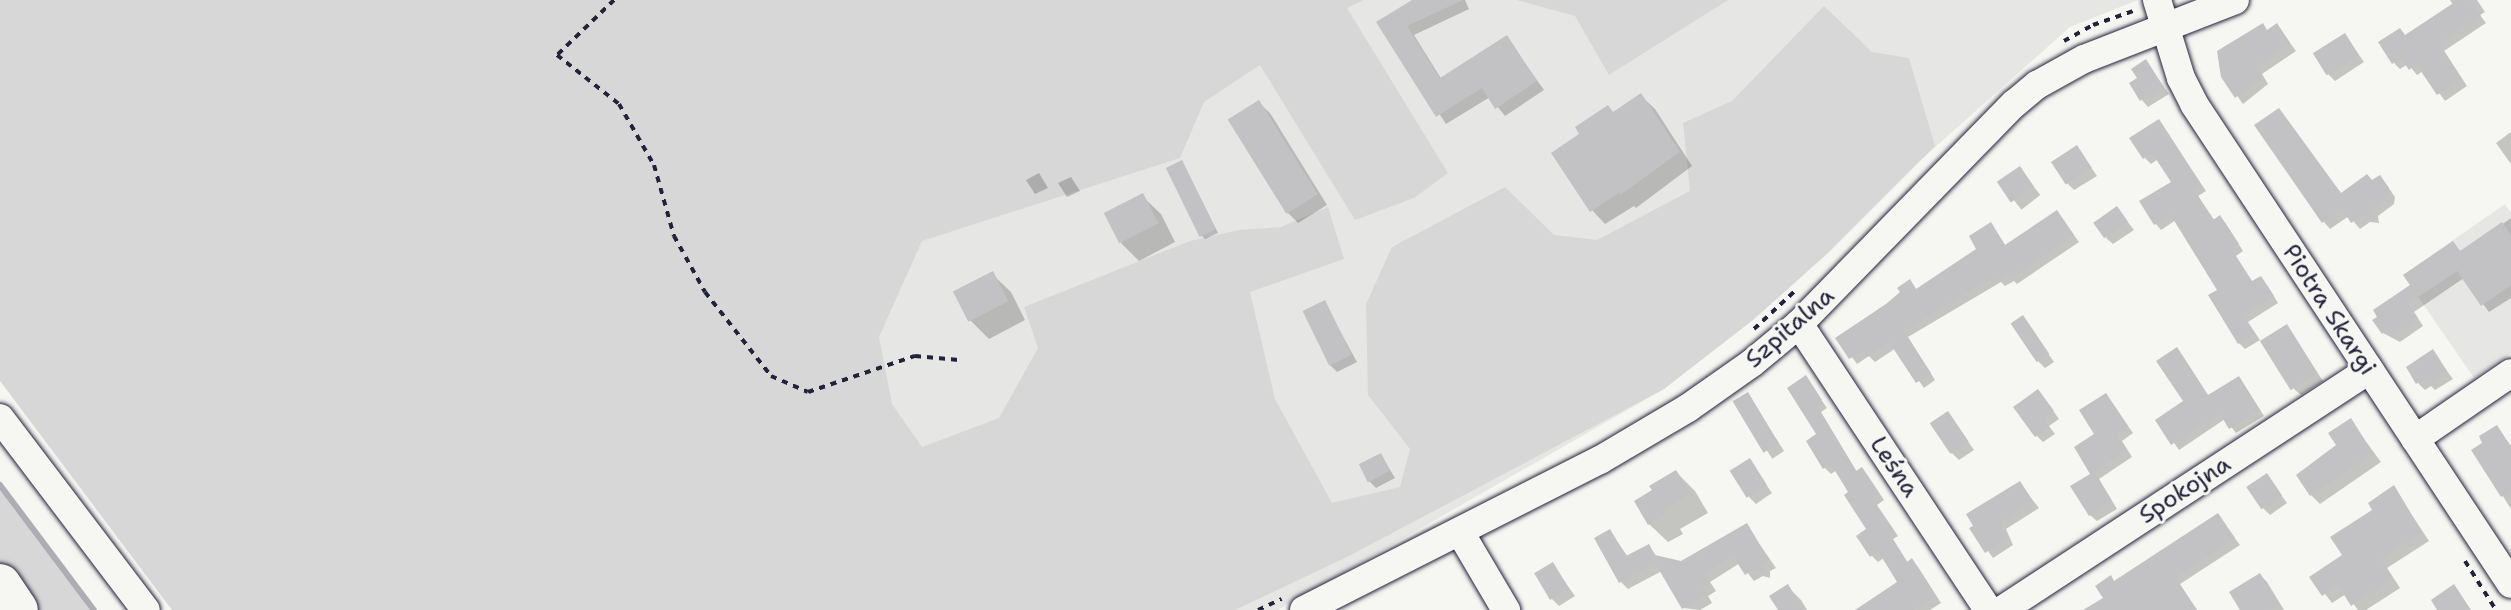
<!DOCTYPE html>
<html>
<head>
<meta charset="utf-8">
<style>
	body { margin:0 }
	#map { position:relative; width:2511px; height:610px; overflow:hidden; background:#f6f6f2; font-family:"Shantell Sans",sans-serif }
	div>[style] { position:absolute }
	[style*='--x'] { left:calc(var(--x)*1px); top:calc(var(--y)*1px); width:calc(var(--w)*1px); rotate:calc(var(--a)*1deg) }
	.built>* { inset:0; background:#e6e6e4 }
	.green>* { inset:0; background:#d7d7d7 }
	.shadow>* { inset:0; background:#0003; transform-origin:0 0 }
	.stream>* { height:6px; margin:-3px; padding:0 3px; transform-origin:3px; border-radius:3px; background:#adadb3 }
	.building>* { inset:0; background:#c2c2c4; transform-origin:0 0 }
	.path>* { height:4px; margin-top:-2px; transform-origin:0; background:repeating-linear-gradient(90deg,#22223b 0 6px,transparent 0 12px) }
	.roads { filter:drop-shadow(0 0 2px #22223b) drop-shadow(0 0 2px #22223b) }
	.minor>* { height:28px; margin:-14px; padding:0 14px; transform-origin:14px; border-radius:14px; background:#f6f6f2 }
	.highway>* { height:42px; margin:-21px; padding:0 21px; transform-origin:21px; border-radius:21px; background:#f6f6f2 }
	span { translate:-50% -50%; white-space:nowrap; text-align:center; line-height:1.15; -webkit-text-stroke:6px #f6f6f2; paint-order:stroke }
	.street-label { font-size:24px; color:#22223b }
</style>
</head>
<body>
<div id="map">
	<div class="built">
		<div style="clip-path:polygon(1153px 0,2138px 0,2070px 27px,1664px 389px,1278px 610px,901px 610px,674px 236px)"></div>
		<div style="clip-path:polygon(2505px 204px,2511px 213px,2511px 353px,2474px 378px,2403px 275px)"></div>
	</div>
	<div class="green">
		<div style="clip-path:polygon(0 0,1364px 0,1347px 8px,1448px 173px,1414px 198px,1355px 220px,1260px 65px,1204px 102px,1180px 158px,922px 241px,879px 337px,892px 404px,922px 447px,999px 418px,1038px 348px,1024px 307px,1190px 241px,1239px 230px,1281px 227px,1328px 207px,1344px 259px,1250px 292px,1275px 399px,1332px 503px,1400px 487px,1410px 449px,1368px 395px,1366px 304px,1392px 247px,1505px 187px,1554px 235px,1597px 240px,1690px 191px,1683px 123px,1732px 101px,1824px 6px,1872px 52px,1909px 58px,1935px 146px,1828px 253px,1753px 320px,1664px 389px,1349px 556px,1235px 610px,172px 610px,0 381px)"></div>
		<div style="clip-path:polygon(1517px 0,1728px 0,1609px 75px,1575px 16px)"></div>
		<div style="clip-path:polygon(0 485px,94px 610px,0 610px)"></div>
	</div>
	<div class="shadow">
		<div style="clip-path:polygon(1416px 0,1465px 0,1469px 9px,1414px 35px,1442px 80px,1507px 38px,1544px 90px,1505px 116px,1490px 97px,1446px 124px,1379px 22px)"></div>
		<div style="clip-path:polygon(2450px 0,2477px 0,2485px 12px,2480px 15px,2486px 23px,2444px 51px,2467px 86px,2445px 101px,2423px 71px,2417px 75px,2408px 64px,2400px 69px,2394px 63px,2406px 37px,2453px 5px)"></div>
		<div style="clip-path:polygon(2268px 31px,2283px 33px,2296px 51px,2262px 74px,2268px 84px,2243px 104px,2223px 76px)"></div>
		<div style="clip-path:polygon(2345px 35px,2364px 62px,2335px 81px,2328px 74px)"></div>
		<div style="clip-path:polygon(2146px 62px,2169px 94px,2148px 107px,2142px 100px,2139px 79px)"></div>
		<div style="clip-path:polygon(1641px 96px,1655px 109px,1692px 166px,1636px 208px,1634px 206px,1605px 224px,1592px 210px,1582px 134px)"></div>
		<div style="clip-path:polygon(1259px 103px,1270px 113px,1327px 205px,1298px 223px,1287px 212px)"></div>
		<div style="clip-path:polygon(2159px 121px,2206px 191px,2198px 196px,2215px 221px,2220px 218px,2226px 224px,2243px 251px,2236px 256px,2253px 283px,2267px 285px,2278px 303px,2248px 322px,2260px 340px,2245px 349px,2239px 343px,2220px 290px,2176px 220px,2161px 230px,2155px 223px,2173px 183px,2158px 159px,2151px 164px,2145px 158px)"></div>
		<div style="clip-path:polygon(2511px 132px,2511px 164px,2496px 143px)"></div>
		<div style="clip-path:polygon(2077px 147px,2097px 176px,2074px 190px,2067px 183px)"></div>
		<div style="clip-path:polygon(1184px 165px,1218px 233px,1205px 239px,1202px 236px)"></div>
		<div style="left:2020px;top:169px;width:33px;height:24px;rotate:52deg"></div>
		<div style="clip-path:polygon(1039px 173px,1048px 188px,1035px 194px,1026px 180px)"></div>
		<div style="clip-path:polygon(1071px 177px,1080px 191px,1067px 197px,1058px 183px)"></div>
		<div style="clip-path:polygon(2372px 182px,2386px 184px,2395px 197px,2394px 204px,2378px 216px,2379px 223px,2370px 222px,2360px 229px,2349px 216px,2330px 229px,2324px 222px,2342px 195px)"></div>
		<div style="clip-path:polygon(1142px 196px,1161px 214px,1175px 242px,1139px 261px,1121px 243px)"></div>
		<div style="clip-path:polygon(2117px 208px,2134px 230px,2113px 244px,2106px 238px)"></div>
		<div style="clip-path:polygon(2057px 212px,2079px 242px,2017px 284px,2014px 281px,2005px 286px,2001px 282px,1908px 337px,1935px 380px,1924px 388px,1896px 348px,1875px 362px,1869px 356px,1857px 364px,1838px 338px,1902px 293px,1910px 282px,1917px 290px,1979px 249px,1991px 225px,2006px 246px)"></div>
		<div style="clip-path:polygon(2511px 218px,2511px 298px,2489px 312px,2464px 278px,2414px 312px,2423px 326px,2400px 342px,2383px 333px,2413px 285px,2453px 243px,2462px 253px)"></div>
		<div style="clip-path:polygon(992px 274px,1011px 292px,1025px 320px,989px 339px,970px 320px)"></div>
		<div style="clip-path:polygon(1324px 302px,1357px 362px,1337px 372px,1330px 365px)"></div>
		<div style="clip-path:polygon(2023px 317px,2054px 362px,2045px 368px,2038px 361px)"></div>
		<div style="clip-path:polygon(2287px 327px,2323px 381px,2301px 395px,2294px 389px)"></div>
		<div style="clip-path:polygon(2433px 352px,2453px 379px,2435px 390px,2431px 386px,2425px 390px,2418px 383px)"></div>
		<div style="clip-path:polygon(2182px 355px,2209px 397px,2244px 385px,2264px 416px,2236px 433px,2225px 419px,2179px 450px,2158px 420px,2186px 402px)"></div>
		<div style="clip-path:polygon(1806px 378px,1827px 408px,1821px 412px,1857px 472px,1862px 469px,1868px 476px,1884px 500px,1877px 505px,1898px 536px,1893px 539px,1908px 563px,1912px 561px,1918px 567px,1941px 603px,1930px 610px,1876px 610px,1900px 583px,1884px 558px,1878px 562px,1871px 555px,1868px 530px,1837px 470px,1831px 474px,1825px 468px)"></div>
		<div style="left:1747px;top:394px;width:68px;height:14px;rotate:57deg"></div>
		<div style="clip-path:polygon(2106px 395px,2133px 433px,2122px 441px,2132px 457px,2099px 479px,2117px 509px,2097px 521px,2090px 515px,2093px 474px)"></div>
		<div style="clip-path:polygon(2044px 398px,2059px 419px,2049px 426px,2055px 434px,2043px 442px,2036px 435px)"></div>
		<div style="clip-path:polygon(1948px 413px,1974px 450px,1959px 460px,1952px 453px)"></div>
		<div style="clip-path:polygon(2350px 420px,2381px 462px,2320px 504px,2311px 495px)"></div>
		<div style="clip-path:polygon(2497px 427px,2511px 446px,2511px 509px,2474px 450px,2485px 444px)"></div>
		<div style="clip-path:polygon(1381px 455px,1395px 478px,1376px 488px,1369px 481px)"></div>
		<div style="clip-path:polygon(1750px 461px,1772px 493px,1756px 504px,1749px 497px)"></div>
		<div style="clip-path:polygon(1676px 472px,1695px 491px,1708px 513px,1680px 529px,1683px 534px,1668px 542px,1649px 524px)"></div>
		<div style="clip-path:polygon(2266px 475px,2287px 503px,2270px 515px,2263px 508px)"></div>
		<div style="clip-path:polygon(2019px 483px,2039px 508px,2006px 529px,2013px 545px,1993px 558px,1972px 529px)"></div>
		<div style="clip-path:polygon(2394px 488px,2429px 541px,2387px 568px,2400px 588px,2366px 610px,2358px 610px,2346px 594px,2332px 603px,2312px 577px,2345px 555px)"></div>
		<div style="clip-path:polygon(2218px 516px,2240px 545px,2180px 584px,2197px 610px,2086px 610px,2105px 598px,2115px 583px)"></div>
		<div style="clip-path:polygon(1747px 526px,1776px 568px,1770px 571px,1770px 578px,1763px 576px,1754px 581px,1740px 563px,1710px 582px,1716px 591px,1708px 596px,1712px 603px,1700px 610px,1683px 608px,1662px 571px,1628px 589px,1621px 582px,1610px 531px,1628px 557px,1649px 547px,1658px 558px,1681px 563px)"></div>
		<div style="clip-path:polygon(1553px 565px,1575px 596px,1559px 606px,1552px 599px)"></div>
		<div style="clip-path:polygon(2260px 575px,2267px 582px,2284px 610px,2242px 610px)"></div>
		<div style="clip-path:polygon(1788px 587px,1801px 600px,1807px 610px,1780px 610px)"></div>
	</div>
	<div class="stream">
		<div style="--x:0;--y:485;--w:156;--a:53.1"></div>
	</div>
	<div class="building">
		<div style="clip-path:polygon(1412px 0,1463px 0,1407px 26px,1440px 78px,1507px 35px,1537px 81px,1495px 109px,1482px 88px,1436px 117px,1376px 22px)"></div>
		<div style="clip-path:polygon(2458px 0,2470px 0,2481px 16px,2439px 43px,2462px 79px,2437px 95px,2416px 64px,2409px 70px,2401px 58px,2392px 64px,2378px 42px,2400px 28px,2405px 35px)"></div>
		<div style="clip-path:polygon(2263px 23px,2267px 30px,2277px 23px,2290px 43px,2257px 67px,2263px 76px,2235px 98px,2221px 77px,2217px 51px)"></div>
		<div style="left:2345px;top:33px;width:26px;height:38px;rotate:58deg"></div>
		<div style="clip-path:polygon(2146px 59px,2163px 86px,2140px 101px,2129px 83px,2137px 78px,2131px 69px)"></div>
		<div style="clip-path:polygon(1641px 93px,1680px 152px,1620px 195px,1619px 193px,1590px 212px,1551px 153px,1579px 134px,1575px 127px,1608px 105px,1613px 112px)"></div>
		<div style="left:1259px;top:100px;width:111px;height:37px;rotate:58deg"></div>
		<div style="clip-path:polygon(2279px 108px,2341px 193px,2367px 174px,2372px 180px,2380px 175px,2389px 188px,2388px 197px,2372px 208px,2373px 217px,2362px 215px,2351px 223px,2342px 209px,2322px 223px,2254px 125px)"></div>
		<div style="clip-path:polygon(2159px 119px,2201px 184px,2194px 189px,2213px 220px,2220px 215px,2239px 244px,2231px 249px,2252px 281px,2261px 276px,2274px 296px,2243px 315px,2255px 334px,2238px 344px,2208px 295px,2217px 290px,2170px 214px,2154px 225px,2139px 201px,2171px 182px,2152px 153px,2143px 159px,2129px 138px)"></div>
		<div style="left:2077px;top:145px;width:27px;height:31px;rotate:57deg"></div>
		<div style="left:1182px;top:160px;width:77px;height:18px;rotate:64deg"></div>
		<div style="left:2020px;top:166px;width:25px;height:28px;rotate:56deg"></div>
		<div style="left:1143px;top:193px;width:34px;height:44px;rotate:63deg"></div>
		<div style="left:2117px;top:206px;width:19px;height:29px;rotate:55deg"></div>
		<div style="clip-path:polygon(2057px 210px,2074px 235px,2010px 279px,2007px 275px,1997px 281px,1994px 277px,1903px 331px,1931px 373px,1916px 383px,1889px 342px,1867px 357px,1863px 351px,1849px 359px,1835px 338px,1886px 304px,1900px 292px,1897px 288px,1910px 279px,1916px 289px,1976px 249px,1969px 236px,1991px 222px,2005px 245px)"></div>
		<div style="clip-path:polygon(2502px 222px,2511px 235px,2511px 285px,2481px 306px,2457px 271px,2408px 304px,2418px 318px,2391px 336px,2387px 330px,2382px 334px,2372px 320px,2377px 317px,2373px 310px,2410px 285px,2403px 275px,2453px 241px,2460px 251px)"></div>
		<div style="left:993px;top:271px;width:34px;height:45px;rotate:63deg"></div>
		<div style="left:1325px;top:300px;width:61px;height:25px;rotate:64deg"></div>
		<div style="left:2023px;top:315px;width:47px;height:15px;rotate:56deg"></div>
		<div style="left:2287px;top:324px;width:58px;height:32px;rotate:58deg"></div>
		<div style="clip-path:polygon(2177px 347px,2208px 395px,2239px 376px,2260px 410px,2229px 429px,2220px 414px,2171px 445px,2155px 420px,2183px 401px,2156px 361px)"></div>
		<div style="clip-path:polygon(2433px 349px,2447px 371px,2427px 384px,2424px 379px,2416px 384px,2406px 367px)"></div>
		<div style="clip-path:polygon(1806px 375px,1822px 400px,1816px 405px,1856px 471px,1862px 467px,1879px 493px,1871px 498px,1893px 529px,1888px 532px,1907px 562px,1912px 558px,1936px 596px,1913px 610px,1855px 610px,1897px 582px,1878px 551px,1870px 557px,1856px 536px,1866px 529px,1844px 495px,1848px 492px,1831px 464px,1823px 469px,1806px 441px,1816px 434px,1787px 388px)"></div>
		<div style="clip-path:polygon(2038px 389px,2054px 411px,2044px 418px,2049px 426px,2035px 437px,2013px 407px)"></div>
		<div style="left:1748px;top:392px;width:60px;height:18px;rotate:59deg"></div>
		<div style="clip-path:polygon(2106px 393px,2128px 426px,2116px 434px,2127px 450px,2094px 472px,2112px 501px,2089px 516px,2070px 486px,2090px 474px,2074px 447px,2094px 434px,2079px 410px)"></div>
		<div style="left:1948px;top:411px;width:37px;height:22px;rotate:56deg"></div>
		<div style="clip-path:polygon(2351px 418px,2373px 453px,2310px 496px,2296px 475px,2336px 445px,2328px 433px)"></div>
		<div style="clip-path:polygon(2497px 425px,2511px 447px,2511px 491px,2501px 497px,2471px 450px,2482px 443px,2479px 436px)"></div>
		<div style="left:1381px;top:453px;width:20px;height:25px;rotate:63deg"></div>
		<div style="left:1750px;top:458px;width:32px;height:24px;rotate:58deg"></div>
		<div style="clip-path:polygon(1676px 470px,1691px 494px,1663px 510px,1666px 515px,1648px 525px,1634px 501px,1652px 490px,1649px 486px)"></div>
		<div style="left:2267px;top:473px;width:27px;height:25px;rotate:56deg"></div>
		<div style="clip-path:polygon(2020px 481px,2033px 501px,2000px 522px,2007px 538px,1985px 553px,1969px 528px,1973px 526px,1966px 514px)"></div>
		<div style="clip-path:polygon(2394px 485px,2422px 532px,2381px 559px,2393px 578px,2351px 606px,2338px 585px,2322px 596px,2309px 577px,2342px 555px,2330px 537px,2372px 510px,2368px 503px)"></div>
		<div style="clip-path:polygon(2218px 513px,2235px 538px,2175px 578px,2197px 610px,2083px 610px,2103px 598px,2095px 586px,2111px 575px,2114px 581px)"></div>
		<div style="clip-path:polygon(1747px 523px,1769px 560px,1763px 563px,1763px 572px,1754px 569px,1745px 575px,1733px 556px,1704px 574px,1710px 583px,1701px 588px,1706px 595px,1682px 609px,1655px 563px,1619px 583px,1594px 538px,1610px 529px,1626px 556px,1649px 544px,1655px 555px,1681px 561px)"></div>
		<div style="left:1553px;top:562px;width:31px;height:22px;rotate:59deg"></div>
		<div style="clip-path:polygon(2260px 573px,2279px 604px,2270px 610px,2240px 610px,2229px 592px)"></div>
		<div style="clip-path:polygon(1788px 584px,1803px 610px,1778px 610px,1769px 596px)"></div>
		<div style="clip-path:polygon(2454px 584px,2471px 610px,2437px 610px,2431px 600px)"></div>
	</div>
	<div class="path">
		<div style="--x:614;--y:0;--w:79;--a:136"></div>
		<div style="--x:557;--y:55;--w:79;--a:38.3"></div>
		<div style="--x:619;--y:104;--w:70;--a:60.2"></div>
		<div style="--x:654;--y:165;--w:74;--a:74.3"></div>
		<div style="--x:674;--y:236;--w:64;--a:61"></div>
		<div style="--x:705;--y:292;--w:107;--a:51.8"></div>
		<div style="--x:771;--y:376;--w:40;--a:23.4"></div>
		<div style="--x:808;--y:392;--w:113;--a:-18.6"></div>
		<div style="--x:915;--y:356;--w:44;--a:5.2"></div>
		<div style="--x:2064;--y:41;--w:33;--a:-29"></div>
		<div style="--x:2093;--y:25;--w:46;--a:-19.2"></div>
		<div style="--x:1754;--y:329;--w:59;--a:-42.9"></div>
		<div style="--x:2465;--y:561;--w:58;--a:57.7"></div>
		<div style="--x:1258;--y:610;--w:26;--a:-25"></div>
	</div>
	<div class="roads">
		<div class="minor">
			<div style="--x:2157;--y:0;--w:82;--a:72.9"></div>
			<div style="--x:2181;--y:78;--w:29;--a:63"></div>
			<div style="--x:2194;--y:104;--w:575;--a:56.56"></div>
			<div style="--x:1799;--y:324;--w:343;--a:56.5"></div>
			<div style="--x:0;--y:418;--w:241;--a:52.8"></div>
			<div style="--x:2415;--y:439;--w:116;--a:-34.5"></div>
			<div style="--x:1460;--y:532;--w:91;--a:59.5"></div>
			<div style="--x:1304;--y:610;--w:332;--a:-26.9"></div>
			<div style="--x:1600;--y:460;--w:102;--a:-30.6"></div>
			<div style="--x:1688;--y:408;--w:78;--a:-35.1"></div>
			<div style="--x:1752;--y:363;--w:61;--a:-39.7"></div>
			<div style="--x:1799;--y:324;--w:308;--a:-45.7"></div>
			<div style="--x:2014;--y:104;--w:30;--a:-40"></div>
			<div style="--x:2037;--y:85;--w:54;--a:-29"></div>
			<div style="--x:2084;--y:59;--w:162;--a:-21.3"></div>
			<div style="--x:2002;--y:610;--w:439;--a:-33.2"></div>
		</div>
		<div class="highway">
			<div style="--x:0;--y:585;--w:30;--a:56"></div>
		</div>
	</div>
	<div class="street-label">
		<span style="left:2329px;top:310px;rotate:57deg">Piotra Skargi</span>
		<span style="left:1790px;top:328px;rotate:-41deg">Szpitalna</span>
		<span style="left:1894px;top:467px;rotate:56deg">Leśna</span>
		<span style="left:2185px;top:490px;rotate:-33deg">Spokojna</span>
	</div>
</div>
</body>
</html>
